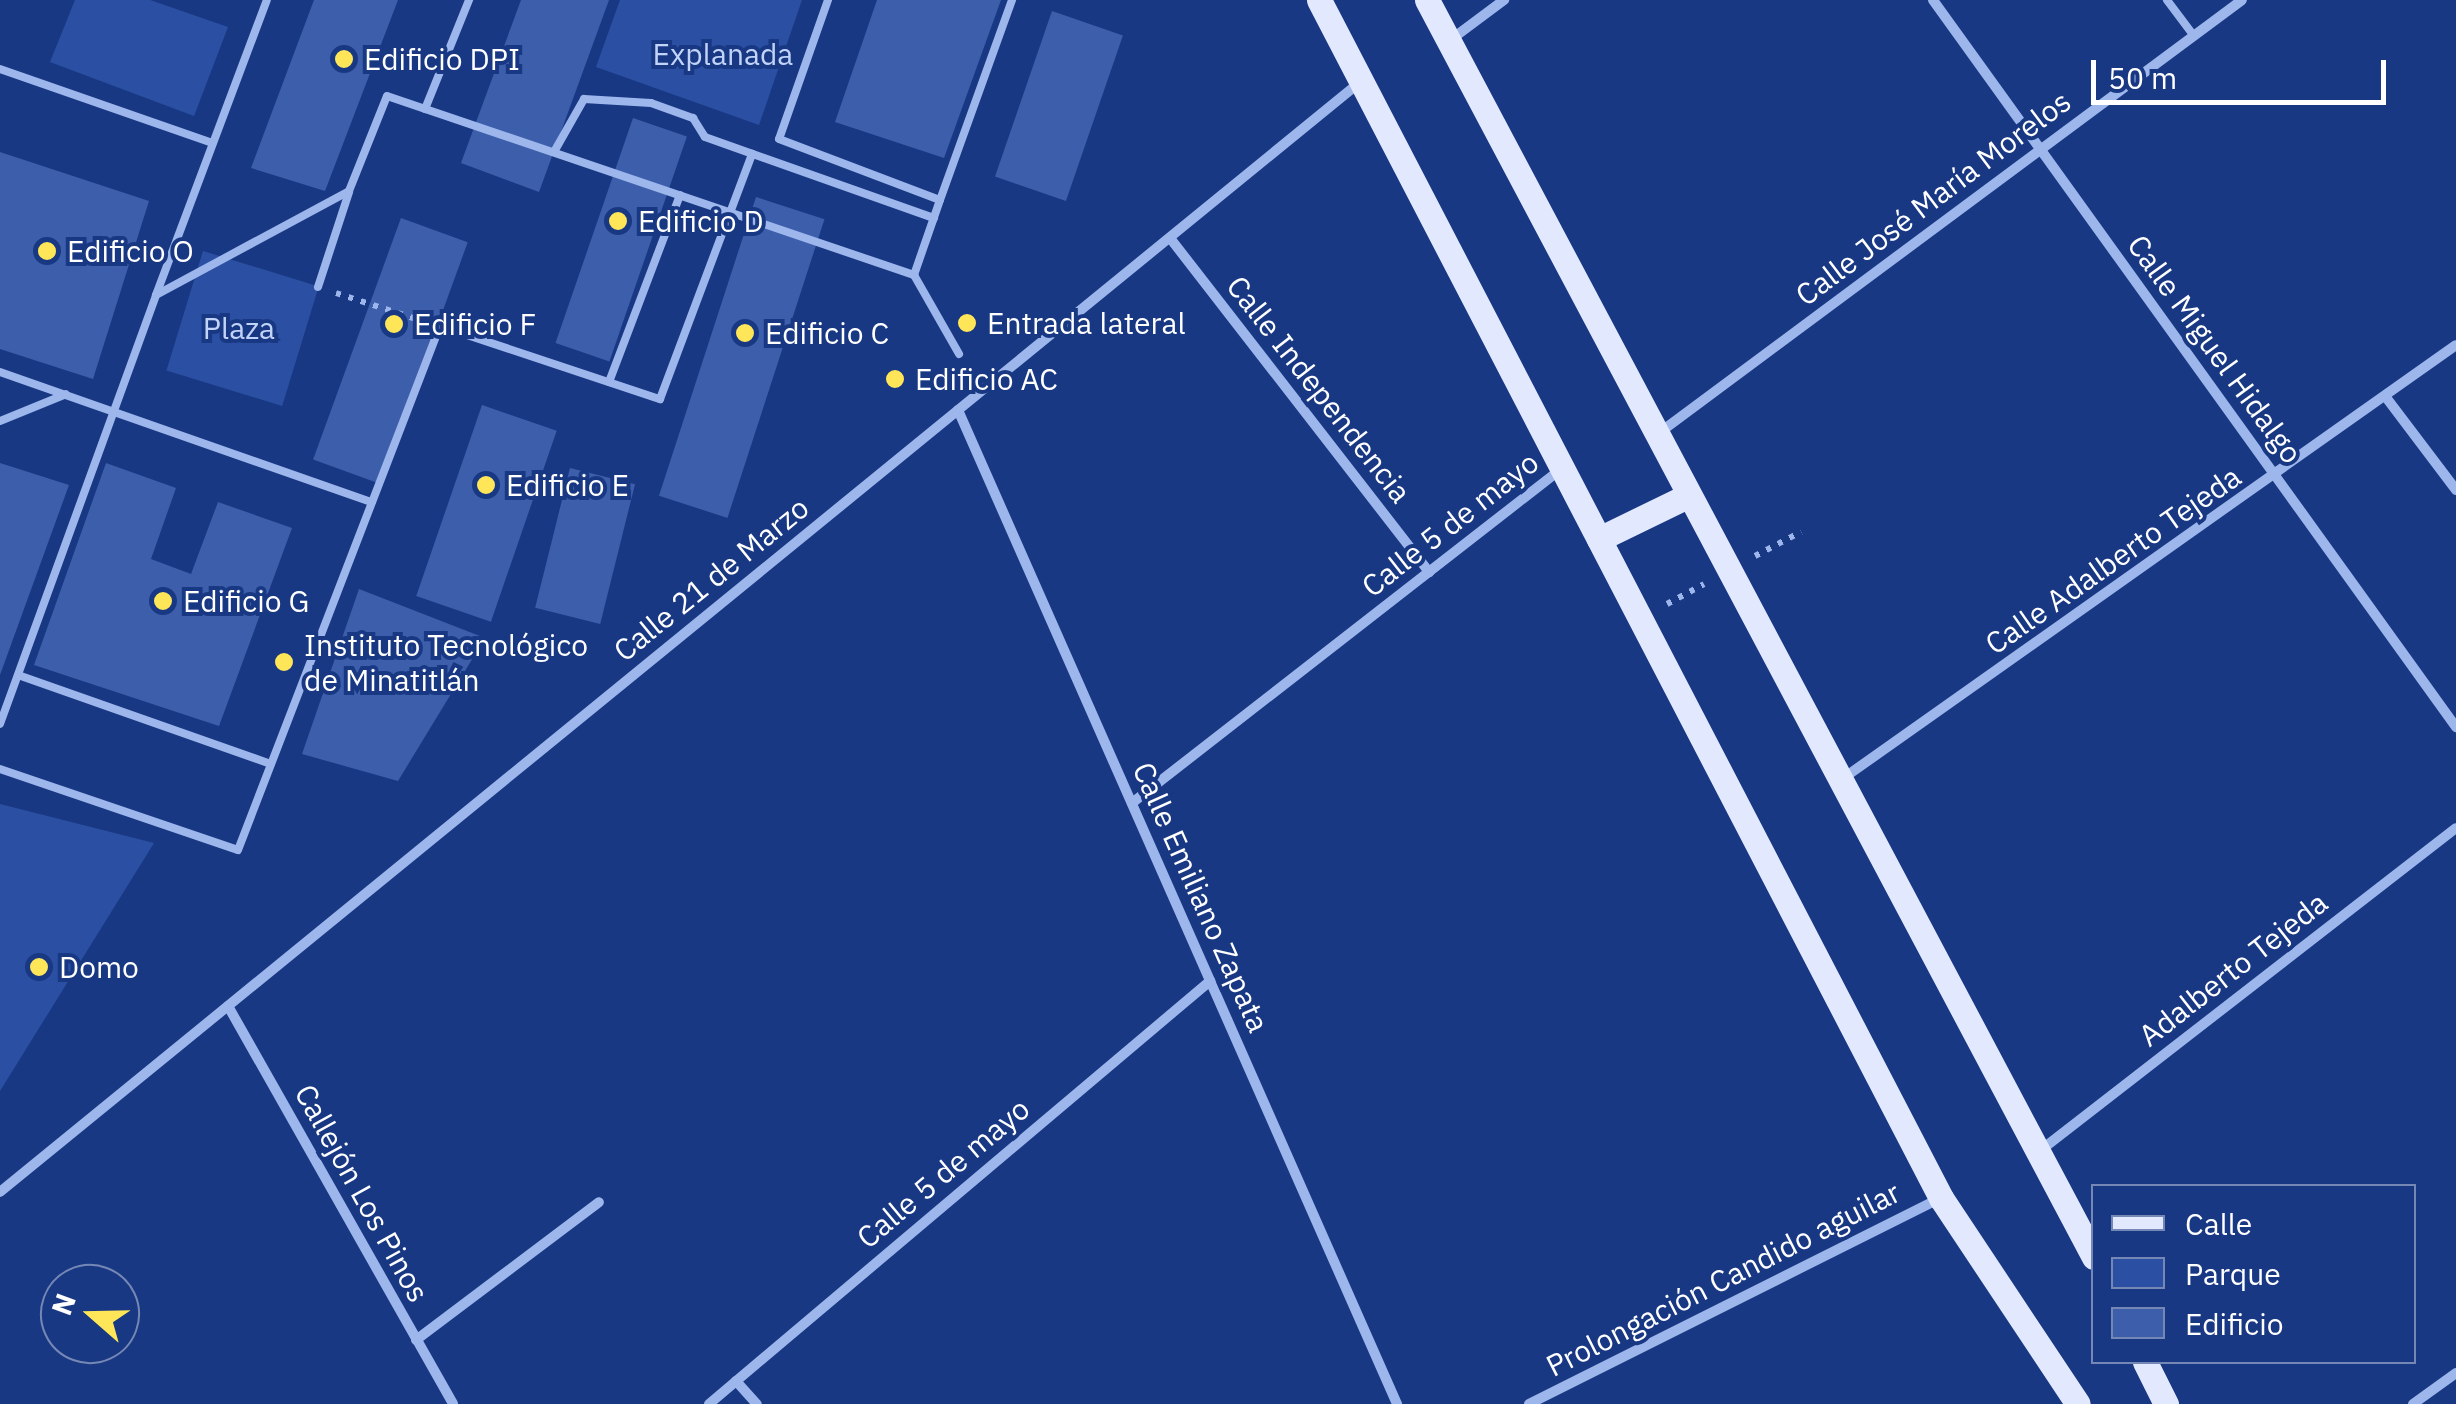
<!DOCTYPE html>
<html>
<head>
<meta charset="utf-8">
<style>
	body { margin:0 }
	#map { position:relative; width:2456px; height:1404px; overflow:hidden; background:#193883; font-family:"IBM Plex Sans",sans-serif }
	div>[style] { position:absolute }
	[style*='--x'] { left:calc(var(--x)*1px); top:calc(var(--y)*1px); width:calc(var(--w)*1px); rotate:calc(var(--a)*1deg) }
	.green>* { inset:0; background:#2b50a3; transform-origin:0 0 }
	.building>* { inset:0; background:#3d5fab; transform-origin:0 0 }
	.path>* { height:6px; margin-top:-3px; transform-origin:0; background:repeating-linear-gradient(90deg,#9db6ec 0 5px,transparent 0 13px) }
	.service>* { height:8px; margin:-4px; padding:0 4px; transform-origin:4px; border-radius:4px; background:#9db6ec }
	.minor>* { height:10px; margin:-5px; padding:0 5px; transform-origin:5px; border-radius:5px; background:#9db6ec }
	.primary>* { height:25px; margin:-12.5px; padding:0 12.5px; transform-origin:12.5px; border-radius:12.5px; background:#e2e9ff }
	.dots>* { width:28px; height:28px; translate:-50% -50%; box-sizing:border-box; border:5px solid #193883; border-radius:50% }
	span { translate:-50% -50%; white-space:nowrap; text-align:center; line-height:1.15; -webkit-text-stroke:8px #193883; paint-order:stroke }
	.park-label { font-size:30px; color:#c2d3f9 }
	.poi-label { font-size:30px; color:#fff }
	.left { translate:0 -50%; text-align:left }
	.street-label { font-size:30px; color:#fff }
	.legend { position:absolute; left:2091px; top:1184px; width:325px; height:180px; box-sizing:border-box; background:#193883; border:2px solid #7588b5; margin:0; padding:12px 18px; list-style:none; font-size:30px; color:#fff }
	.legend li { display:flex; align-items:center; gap:20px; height:50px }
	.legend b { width:50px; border:2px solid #7588b5 }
	.north { position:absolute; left:40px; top:1264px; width:100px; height:100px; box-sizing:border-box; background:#193883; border:2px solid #7588b5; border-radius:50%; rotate:290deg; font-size:28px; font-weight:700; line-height:40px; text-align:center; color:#fff }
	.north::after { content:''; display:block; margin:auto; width:35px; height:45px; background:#ffe658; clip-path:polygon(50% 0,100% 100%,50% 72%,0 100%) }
	.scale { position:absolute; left:2091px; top:60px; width:295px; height:45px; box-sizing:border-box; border:5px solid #fff; border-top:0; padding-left:12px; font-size:30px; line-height:35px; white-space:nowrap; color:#fff; -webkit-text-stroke:8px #193883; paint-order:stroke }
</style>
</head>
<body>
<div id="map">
	<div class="green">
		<div style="clip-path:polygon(75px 0,150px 0,228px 27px,194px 116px,50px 62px)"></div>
		<div style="clip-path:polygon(620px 0,802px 0,759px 125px,596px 67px)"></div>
		<div style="left:203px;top:251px;width:121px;height:125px;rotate:17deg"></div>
		<div style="clip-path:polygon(0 804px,154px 843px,0 1091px)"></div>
	</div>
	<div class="building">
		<div style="clip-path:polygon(314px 0,398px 0,325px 191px,251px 168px)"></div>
		<div style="clip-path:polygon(521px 0,609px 0,539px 192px,461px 163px)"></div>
		<div style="clip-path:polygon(877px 0,1001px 0,944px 158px,835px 122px)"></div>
		<div style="left:1052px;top:11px;width:75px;height:175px;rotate:19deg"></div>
		<div style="left:633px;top:118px;width:57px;height:238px;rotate:19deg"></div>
		<div style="clip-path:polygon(0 152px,149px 201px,93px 379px,0 349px)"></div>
		<div style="left:756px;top:197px;width:72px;height:314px;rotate:18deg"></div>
		<div style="left:401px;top:218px;width:71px;height:257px;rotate:20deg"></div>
		<div style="left:482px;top:405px;width:79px;height:202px;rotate:19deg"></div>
		<div style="clip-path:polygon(0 463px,69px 485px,0 675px)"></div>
		<div style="clip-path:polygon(106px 463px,176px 488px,151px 559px,191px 574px,218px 502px,292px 528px,219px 726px,34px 665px)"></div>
		<div style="left:570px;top:468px;width:67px;height:144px;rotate:14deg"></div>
		<div style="clip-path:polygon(359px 589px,485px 638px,398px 781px,302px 754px)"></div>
	</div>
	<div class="path">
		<div style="--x:336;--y:293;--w:87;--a:18"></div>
		<div style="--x:1755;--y:556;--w:52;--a:-27.6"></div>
		<div style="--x:1667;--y:604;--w:42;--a:-28.4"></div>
	</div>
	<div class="service">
		<div style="--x:828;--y:0;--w:147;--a:109.4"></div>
		<div style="--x:779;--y:139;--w:172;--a:20.8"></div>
		<div style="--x:940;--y:200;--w:213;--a:-70.2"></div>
		<div style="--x:2167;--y:0;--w:45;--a:53.1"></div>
		<div style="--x:0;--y:69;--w:225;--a:19.2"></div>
		<div style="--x:425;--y:109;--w:118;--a:-68"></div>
		<div style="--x:554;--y:152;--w:61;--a:-60.5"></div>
		<div style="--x:584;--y:99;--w:67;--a:3.4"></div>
		<div style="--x:651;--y:103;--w:45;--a:19.7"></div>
		<div style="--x:693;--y:118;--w:22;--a:58"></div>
		<div style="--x:705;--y:137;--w:243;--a:19.5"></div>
		<div style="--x:914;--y:275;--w:91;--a:60.3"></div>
		<div style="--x:318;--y:287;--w:100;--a:-71.9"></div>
		<div style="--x:156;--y:295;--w:315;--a:-69.4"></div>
		<div style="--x:0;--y:372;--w:394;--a:19.3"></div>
		<div style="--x:609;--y:382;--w:200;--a:-69.2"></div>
		<div style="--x:0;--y:421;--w:71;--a:-22.2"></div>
		<div style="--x:18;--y:675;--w:268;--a:19.4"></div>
		<div style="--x:0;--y:724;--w:456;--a:-70"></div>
		<div style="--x:156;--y:295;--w:219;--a:-28.3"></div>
		<div style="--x:349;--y:191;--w:102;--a:-68.2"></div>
		<div style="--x:387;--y:96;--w:557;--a:18.76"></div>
		<div style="--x:914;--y:275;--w:79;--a:-70.9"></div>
		<div style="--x:0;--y:769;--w:251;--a:18.8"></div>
		<div style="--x:238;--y:850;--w:562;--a:-68.92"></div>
		<div style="--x:440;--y:326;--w:232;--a:18.4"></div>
		<div style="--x:660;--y:399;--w:262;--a:-69.4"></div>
	</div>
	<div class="minor">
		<div style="--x:1933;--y:0;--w:896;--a:54.27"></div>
		<div style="--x:1449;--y:41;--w:69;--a:-36.7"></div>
		<div style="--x:1170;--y:238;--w:423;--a:52.2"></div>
		<div style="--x:2385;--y:396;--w:118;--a:52.9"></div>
		<div style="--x:958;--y:410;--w:1087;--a:66.17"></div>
		<div style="--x:1659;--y:433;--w:726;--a:-36.6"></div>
		<div style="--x:1845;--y:777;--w:748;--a:-35.26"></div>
		<div style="--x:1132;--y:803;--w:544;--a:-37.9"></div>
		<div style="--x:228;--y:1006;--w:457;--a:60.5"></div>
		<div style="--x:2041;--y:1150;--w:525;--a:-37.81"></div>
		<div style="--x:0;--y:1192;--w:1755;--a:-39.22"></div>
		<div style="--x:416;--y:1340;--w:229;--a:-37"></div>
		<div style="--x:736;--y:1381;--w:31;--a:48"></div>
		<div style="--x:709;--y:1404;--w:656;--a:-40.17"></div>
		<div style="--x:1529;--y:1404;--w:458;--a:-26.6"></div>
		<div style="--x:2413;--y:1404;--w:53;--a:-35.8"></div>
	</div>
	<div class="primary">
		<div style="--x:1319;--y:0;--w:1350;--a:62.56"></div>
		<div style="--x:1941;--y:1198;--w:247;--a:56.4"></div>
		<div style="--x:1427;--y:0;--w:1423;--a:62.05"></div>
		<div style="--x:1599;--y:539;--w:96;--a:-26"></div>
		<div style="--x:2145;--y:1362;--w:47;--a:63.4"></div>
	</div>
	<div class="dots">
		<div style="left:344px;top:59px;background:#ffe658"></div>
		<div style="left:618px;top:221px;background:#ffe658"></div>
		<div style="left:47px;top:251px;background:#ffe658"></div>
		<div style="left:967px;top:323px;background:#ffe658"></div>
		<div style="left:394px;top:324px;background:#ffe658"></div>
		<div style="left:745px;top:333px;background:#ffe658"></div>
		<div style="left:895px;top:379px;background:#ffe658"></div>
		<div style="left:486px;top:485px;background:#ffe658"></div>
		<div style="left:163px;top:601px;background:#ffe658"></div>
		<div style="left:284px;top:662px;background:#ffe658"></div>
		<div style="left:39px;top:967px;background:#ffe658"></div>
	</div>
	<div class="park-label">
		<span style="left:723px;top:54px">Explanada</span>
		<span style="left:239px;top:328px">Plaza</span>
	</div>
	<div class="poi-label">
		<span class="left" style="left:364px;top:59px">Edificio DPI</span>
		<span class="left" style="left:638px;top:221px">Edificio D</span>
		<span class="left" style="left:67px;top:251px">Edificio O</span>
		<span class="left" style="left:987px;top:323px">Entrada lateral</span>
		<span class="left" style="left:414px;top:324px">Edificio F</span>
		<span class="left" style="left:765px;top:333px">Edificio C</span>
		<span class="left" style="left:915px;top:379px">Edificio AC</span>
		<span class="left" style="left:506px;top:485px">Edificio E</span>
		<span class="left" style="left:183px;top:601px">Edificio G</span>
		<span class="left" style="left:304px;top:662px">Instituto Tecnológico<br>de Minatitlán</span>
		<span class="left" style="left:59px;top:967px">Domo</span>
	</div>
	<div class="street-label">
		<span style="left:1933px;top:198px;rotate:-37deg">Calle José María Morelos</span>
		<span style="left:2215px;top:349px;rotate:54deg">Calle Miguel Hidalgo</span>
		<span style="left:1319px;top:389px;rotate:52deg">Calle Independencia</span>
		<span style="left:1450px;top:524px;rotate:-38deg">Calle 5 de mayo</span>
		<span style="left:2113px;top:560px;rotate:-35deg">Calle Adalberto Tejeda</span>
		<span style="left:711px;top:579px;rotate:-39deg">Calle 21 de Marzo</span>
		<span style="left:1201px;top:897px;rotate:66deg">Calle Emiliano Zapata</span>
		<span style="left:2233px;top:969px;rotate:-38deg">Adalberto Tejeda</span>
		<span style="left:943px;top:1173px;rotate:-40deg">Calle 5 de mayo</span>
		<span style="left:362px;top:1193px;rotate:61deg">Callejón Los Pinos</span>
		<span style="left:1723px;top:1279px;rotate:-27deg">Prolongación Candido aguilar</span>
	</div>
	<ul class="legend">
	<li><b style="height:12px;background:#e2e9ff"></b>Calle</li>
	<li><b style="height:28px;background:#2b50a3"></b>Parque</li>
	<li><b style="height:28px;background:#3d5fab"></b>Edificio</li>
	</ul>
	<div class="north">N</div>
	<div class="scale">50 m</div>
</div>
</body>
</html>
